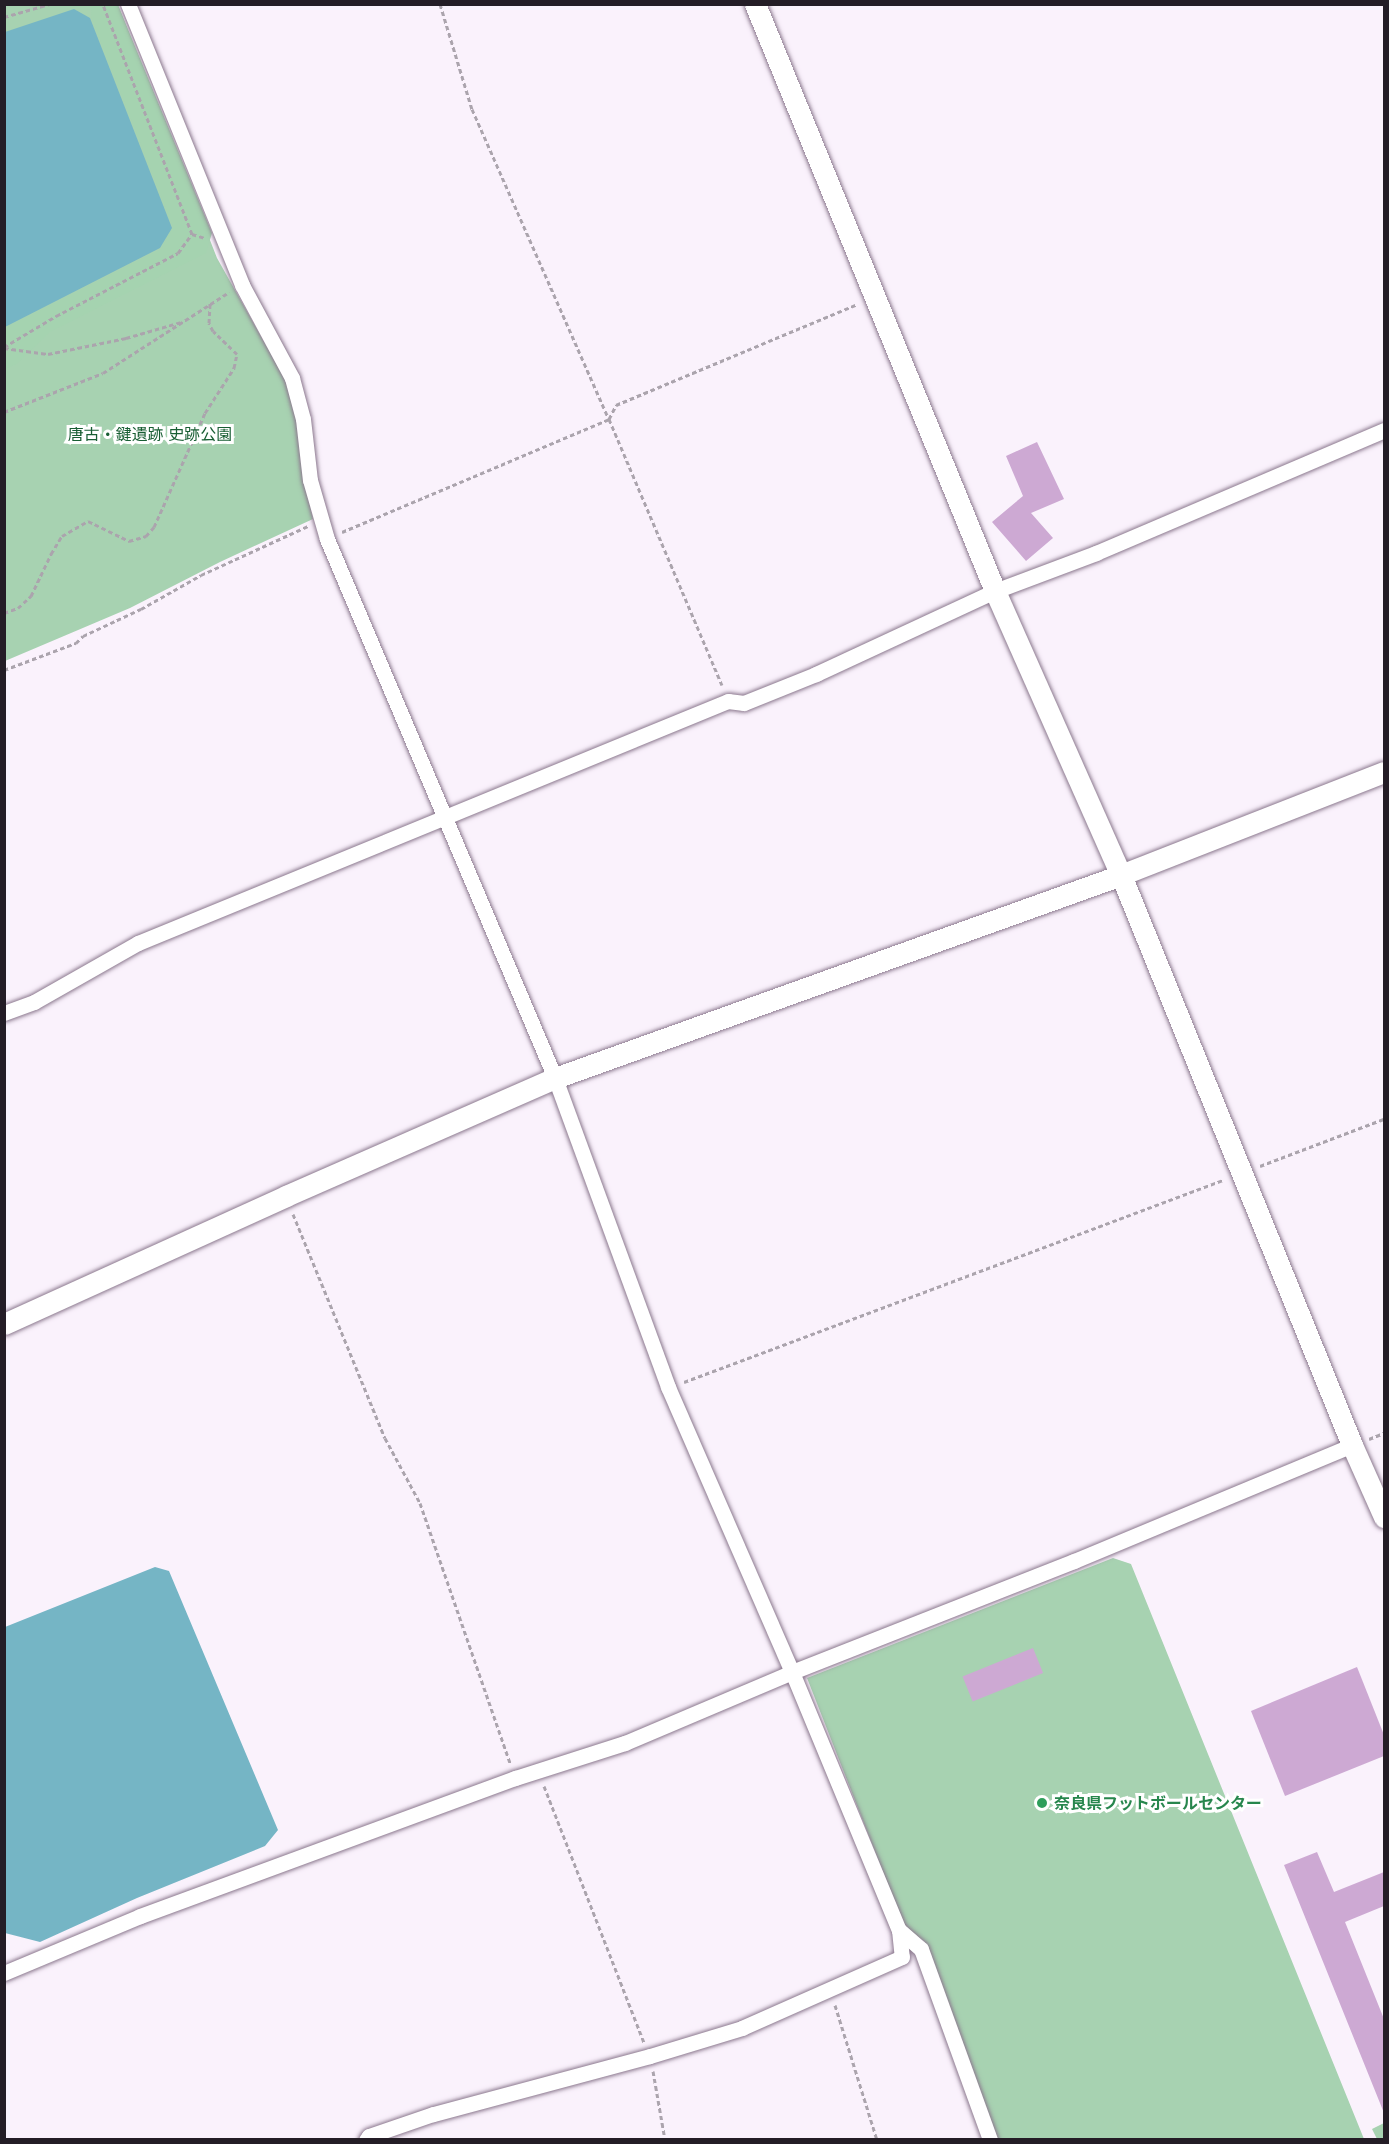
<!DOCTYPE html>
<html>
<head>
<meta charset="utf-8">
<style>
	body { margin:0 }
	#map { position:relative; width:1389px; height:2144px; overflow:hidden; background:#faf2fc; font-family:Quicksand,"Noto Sans JP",sans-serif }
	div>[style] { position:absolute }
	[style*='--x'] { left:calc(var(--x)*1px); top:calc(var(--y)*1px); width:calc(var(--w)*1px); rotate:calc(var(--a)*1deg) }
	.green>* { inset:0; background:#a7d2b1 }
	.forest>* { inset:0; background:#a5d3b0 }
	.water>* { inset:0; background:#75b5c5 }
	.building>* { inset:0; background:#cda9d3; transform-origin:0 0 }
	.path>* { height:3px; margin-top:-1.5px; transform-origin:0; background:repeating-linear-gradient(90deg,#aba4ad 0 4.5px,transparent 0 7.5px) }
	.roads { filter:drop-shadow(0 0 2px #8b788e) drop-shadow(0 0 2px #8b788e) }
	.street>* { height:15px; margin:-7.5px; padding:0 7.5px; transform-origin:7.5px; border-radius:7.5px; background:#fff }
	.secondary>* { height:21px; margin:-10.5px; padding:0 10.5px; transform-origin:10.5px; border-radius:10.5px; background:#fff }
	.dots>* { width:16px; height:16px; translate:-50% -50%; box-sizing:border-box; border:3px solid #fff; border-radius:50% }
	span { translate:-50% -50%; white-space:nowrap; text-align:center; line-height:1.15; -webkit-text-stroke:6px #fff; paint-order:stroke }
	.park-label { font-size:16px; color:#185e33 }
	.leisure-label { font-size:16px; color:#27864d; font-weight:700 }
	.left { translate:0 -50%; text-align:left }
	.frame { position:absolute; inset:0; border:6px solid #241d26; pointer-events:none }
</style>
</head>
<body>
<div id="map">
	<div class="green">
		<div style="clip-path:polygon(5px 5px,118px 5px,217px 258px,286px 381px,297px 420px,301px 465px,313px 519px,220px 562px,130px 608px,5px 661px)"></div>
		<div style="clip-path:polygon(1113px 1558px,1131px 1564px,1364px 2139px,996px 2139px,924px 1941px,905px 1928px,807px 1678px)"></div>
		<div style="clip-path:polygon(1384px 2123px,1384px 2139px,1377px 2139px,1372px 2129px)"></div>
	</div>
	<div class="forest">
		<div style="clip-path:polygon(92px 4px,118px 5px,212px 233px,206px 253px,50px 332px,17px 364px,5px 369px,5px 328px,161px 249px,173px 227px,91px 17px)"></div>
	</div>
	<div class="water">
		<div style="clip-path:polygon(74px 9px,90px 18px,172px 228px,160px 248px,5px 327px,5px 32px)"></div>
		<div style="clip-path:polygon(155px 1567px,169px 1571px,278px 1830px,265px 1846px,137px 1898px,40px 1942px,5px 1933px,5px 1627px)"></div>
	</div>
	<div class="building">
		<div style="clip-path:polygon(1037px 442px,1064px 499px,1031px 513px,1053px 538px,1026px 561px,992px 522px,1023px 496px,1006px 456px)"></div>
		<div style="left:1033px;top:1648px;width:27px;height:76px;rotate:68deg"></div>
		<div style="clip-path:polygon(1357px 1667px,1384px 1735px,1384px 1756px,1285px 1796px,1251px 1711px)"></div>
		<div style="clip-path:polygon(1317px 1852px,1334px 1892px,1384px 1872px,1384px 1906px,1345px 1922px,1384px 2019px,1384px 2113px,1284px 1865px)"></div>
	</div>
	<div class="path">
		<div style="--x:440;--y:4;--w:110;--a:73.1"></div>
		<div style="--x:472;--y:109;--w:339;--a:66.2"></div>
		<div style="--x:609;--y:419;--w:289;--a:67"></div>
		<div style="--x:4;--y:17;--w:48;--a:-15.8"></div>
		<div style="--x:192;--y:234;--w:14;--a:17"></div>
		<div style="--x:4;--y:347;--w:61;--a:-30.8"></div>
		<div style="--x:56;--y:316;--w:137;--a:-27.3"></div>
		<div style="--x:178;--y:253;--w:24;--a:-54"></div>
		<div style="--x:192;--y:234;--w:247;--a:-111.2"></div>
		<div style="--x:4;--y:348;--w:44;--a:7.8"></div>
		<div style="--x:48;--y:354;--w:80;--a:-11.6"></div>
		<div style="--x:126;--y:338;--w:57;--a:-16.2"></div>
		<div style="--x:4;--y:412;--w:106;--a:-21.5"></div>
		<div style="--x:103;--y:373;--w:150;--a:-32.7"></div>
		<div style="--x:342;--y:532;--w:290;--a:-22.9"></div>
		<div style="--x:609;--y:419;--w:16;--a:-63"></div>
		<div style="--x:616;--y:405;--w:261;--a:-22.7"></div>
		<div style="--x:4;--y:613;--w:15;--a:-20"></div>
		<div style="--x:18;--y:608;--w:18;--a:-43"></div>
		<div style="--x:31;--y:596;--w:47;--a:-64.5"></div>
		<div style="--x:51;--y:554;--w:21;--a:-59"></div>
		<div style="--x:62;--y:536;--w:30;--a:-30"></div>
		<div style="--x:88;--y:521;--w:46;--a:26"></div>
		<div style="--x:129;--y:541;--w:18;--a:-16"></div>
		<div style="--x:146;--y:536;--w:12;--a:-48"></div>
		<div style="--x:154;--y:527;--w:125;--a:-65.9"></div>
		<div style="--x:205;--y:413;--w:54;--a:-57.2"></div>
		<div style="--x:234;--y:368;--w:14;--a:-78"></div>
		<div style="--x:237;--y:354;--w:33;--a:-136"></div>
		<div style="--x:213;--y:331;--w:9;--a:-117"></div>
		<div style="--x:209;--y:323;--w:22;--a:-87"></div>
		<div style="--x:4;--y:670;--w:77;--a:-20.6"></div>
		<div style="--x:76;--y:643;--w:10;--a:-45"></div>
		<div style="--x:83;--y:636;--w:64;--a:-25"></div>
		<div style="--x:141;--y:609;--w:69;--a:-29.5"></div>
		<div style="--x:201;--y:575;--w:118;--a:-24.6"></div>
		<div style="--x:1260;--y:1166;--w:133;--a:-20.8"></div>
		<div style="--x:293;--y:1214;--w:242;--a:67.7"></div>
		<div style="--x:385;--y:1438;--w:74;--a:61.7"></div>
		<div style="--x:420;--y:1503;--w:275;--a:70.9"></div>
		<div style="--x:684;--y:1382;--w:576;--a:-20.54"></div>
		<div style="--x:1369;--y:1439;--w:16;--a:-22"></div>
		<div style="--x:544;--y:1786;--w:275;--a:68.7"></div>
		<div style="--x:835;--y:2005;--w:141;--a:72.7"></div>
		<div style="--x:653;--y:2071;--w:70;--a:80.1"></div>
	</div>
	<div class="roads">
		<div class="street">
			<div style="--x:128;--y:4;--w:303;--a:67.9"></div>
			<div style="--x:242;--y:285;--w:106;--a:61.7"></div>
			<div style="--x:292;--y:378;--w:42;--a:75"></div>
			<div style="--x:303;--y:419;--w:61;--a:83.5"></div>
			<div style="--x:310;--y:480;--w:61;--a:73.9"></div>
			<div style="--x:327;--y:539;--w:585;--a:67.07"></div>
			<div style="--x:555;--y:1078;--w:329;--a:69.9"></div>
			<div style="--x:668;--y:1387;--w:311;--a:66.5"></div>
			<div style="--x:792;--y:1672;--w:279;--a:67.5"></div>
			<div style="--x:899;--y:1930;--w:27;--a:84"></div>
			<div style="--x:902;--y:1957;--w:175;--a:156.1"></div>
			<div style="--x:742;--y:2028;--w:96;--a:163.1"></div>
			<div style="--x:650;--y:2056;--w:225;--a:165"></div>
			<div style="--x:433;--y:2114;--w:68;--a:161"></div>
			<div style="--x:369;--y:2136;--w:5;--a:127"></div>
			<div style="--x:4;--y:1013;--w:32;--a:-20"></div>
			<div style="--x:34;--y:1002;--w:120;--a:-29.6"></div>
			<div style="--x:138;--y:943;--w:638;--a:-22.3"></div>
			<div style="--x:728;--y:701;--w:16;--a:7"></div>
			<div style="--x:744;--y:703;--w:78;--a:-21.9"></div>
			<div style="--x:816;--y:674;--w:197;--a:-24.9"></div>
			<div style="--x:995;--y:591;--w:108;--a:-20.6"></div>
			<div style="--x:1096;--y:553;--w:313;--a:-23.1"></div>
			<div style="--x:899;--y:1930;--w:29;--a:41"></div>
			<div style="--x:921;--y:1949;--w:203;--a:70.1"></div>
			<div style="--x:4;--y:1973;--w:147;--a:-22.7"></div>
			<div style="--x:140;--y:1916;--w:400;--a:-20.2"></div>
			<div style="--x:515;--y:1778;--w:115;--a:-17.7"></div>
			<div style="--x:625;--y:1743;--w:181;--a:-23"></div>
			<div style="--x:792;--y:1672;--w:303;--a:-21.5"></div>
			<div style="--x:1074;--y:1561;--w:301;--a:-22.6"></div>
		</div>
		<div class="secondary">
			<div style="--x:755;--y:4;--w:634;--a:67.76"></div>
			<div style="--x:995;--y:591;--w:311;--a:66.1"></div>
			<div style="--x:1121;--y:875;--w:615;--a:67.94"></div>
			<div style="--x:1352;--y:1445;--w:79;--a:66"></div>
			<div style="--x:4;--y:1324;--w:310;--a:-24.4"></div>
			<div style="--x:286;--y:1196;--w:294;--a:-23.7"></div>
			<div style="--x:555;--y:1078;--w:601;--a:-19.73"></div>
			<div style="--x:1121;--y:875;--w:282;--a:-21.4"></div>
		</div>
	</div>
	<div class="dots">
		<div style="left:1042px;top:1803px;background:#2e9e5b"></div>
	</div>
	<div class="park-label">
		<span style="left:150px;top:434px">唐古・鍵遺跡 史跡公園</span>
	</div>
	<div class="leisure-label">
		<span class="left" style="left:1054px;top:1803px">奈良県フットボールセンター</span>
	</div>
	<div class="frame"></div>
</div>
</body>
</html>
